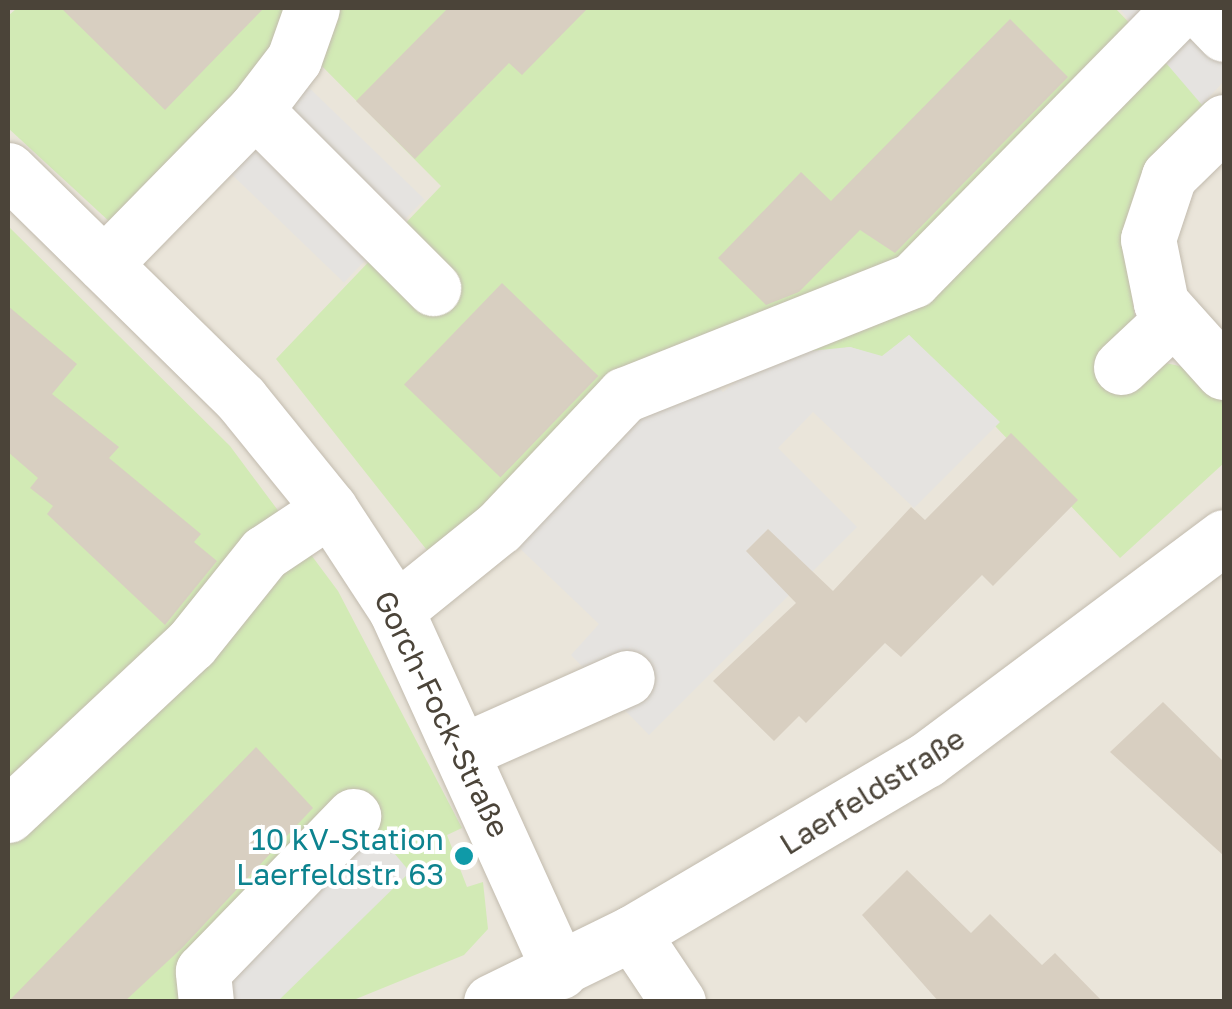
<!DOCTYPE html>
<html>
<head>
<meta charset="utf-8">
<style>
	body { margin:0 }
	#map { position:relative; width:1232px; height:1009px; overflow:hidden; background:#f6f3ec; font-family:"Golos Text",sans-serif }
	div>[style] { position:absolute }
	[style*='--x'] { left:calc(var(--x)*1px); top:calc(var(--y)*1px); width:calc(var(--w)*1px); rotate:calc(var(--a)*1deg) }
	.residential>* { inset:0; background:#eae5da; transform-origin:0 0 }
	.green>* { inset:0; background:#d2eab5 }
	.parking>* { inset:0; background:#e5e3e0; transform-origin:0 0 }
	.building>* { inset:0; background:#d8cfc1; transform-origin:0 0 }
	.roads { filter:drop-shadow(0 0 2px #c2bbae) drop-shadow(0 0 2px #c2bbae) }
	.minor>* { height:55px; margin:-27.5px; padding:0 27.5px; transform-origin:27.5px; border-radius:27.5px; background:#fff }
	.dots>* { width:28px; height:28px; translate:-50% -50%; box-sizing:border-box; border:5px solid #fff; border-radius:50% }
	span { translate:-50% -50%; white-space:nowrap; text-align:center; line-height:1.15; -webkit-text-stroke:8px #fff; paint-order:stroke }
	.street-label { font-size:30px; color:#4b4439 }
	.culture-label { font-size:30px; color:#0d838f }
	.right { translate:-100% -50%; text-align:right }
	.frame { position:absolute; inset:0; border:10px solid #4b4439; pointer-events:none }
</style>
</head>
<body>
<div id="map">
	<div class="residential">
		<div style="left:8px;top:8px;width:1216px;height:993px"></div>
	</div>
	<div class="green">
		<div style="clip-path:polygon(17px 8px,1115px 8px,1214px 111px,1124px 242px,1135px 318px,1157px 361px,1224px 376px,1224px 463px,1120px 558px,909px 335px,882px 357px,850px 347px,665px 381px,456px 587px,276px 359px,441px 186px,291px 35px,111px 223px,8px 128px,8px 16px)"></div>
		<div style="clip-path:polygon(8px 226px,230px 446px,338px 591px,462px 828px,447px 835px,467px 887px,483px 882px,488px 929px,464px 955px,351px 1001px,8px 1001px)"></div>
	</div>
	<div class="parking">
		<div style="clip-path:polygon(1119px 8px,1224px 8px,1224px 81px,1202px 105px)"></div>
		<div style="left:300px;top:79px;width:173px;height:116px;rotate:44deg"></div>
		<div style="clip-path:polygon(909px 335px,1000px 422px,914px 508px,813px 412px,778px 448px,857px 527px,649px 735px,571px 655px,599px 624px,510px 539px,660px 386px,705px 373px,723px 392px,769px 355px,850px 347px,882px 356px)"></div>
		<div style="clip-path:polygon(347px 797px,410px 872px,278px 1001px,229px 1001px,190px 961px)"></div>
	</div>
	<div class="building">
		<div style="clip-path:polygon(61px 8px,264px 8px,165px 110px)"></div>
		<div style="clip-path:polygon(448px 8px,588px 8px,522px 75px,509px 63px,415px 159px,356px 101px)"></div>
		<div style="clip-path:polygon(1010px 19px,1068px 77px,895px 253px,860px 230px,799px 292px,766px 305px,718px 258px,801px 172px,831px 201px)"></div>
		<div style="left:502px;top:283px;width:134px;height:141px;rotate:44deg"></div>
		<div style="clip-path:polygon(8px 306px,77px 364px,52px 394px,119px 447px,109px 458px,201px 534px,194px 542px,217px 561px,165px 625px,47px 514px,53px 506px,30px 488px,38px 478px,8px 452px)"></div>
		<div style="clip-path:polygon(1011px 433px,1078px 500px,993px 586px,982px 575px,901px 657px,885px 643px,806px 723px,799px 716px,774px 741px,713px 681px,796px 603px,746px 551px,768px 529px,833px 591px,911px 507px,925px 520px)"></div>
		<div style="clip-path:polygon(1163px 702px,1224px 762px,1224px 856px,1110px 752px)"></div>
		<div style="clip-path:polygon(256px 747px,313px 808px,182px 948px,124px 1002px,8px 1002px)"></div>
		<div style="clip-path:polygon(907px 870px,971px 933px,990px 914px,1042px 965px,1055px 953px,1103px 1002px,939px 1002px,862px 915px)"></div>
	</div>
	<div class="roads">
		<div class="minor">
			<div style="--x:1199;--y:8;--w:36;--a:46"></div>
			<div style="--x:255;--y:110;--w:252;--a:45"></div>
			<div style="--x:8;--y:170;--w:327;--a:44.5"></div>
			<div style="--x:241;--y:399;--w:141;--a:51"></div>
			<div style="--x:330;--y:509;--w:121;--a:56.8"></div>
			<div style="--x:396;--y:610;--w:397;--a:65.6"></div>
			<div style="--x:104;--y:264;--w:216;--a:-45.6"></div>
			<div style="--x:255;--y:110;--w:64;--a:-52.6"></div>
			<div style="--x:294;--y:59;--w:54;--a:-70.6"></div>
			<div style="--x:1121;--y:367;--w:69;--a:-43.2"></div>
			<div style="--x:1223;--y:372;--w:93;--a:-131.9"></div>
			<div style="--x:1161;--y:303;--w:65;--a:-101.5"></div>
			<div style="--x:1148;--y:239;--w:66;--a:-71.6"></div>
			<div style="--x:1169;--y:176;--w:77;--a:-44.5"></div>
			<div style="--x:396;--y:610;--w:132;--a:-38.9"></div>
			<div style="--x:499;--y:527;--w:182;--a:-46.6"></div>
			<div style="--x:624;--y:395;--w:311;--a:-21.7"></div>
			<div style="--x:913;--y:280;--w:381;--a:-45.5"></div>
			<div style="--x:465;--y:750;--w:177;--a:-24"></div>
			<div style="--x:8;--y:815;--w:250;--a:-43.1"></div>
			<div style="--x:191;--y:644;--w:117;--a:-51.3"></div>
			<div style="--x:264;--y:553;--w:79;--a:-33.7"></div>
			<div style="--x:632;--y:933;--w:83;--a:56.3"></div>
			<div style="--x:206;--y:1002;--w:31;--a:-96"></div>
			<div style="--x:203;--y:971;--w:216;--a:-45.9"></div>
			<div style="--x:491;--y:1002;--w:157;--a:-26.1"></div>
			<div style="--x:632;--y:933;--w:341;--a:-30.5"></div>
			<div style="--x:926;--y:760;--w:372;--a:-36.8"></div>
		</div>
	</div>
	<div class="dots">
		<div style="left:464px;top:856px;background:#0f9aa8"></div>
	</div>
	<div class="street-label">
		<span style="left:442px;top:714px;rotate:64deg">Gorch-Fock-Straße</span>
		<span style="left:872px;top:791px;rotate:-32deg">Laerfeldstraße</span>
	</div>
	<div class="culture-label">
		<span class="right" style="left:444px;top:856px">10 kV-Station<br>Laerfeldstr. 63</span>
	</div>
	<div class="frame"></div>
</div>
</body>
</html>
